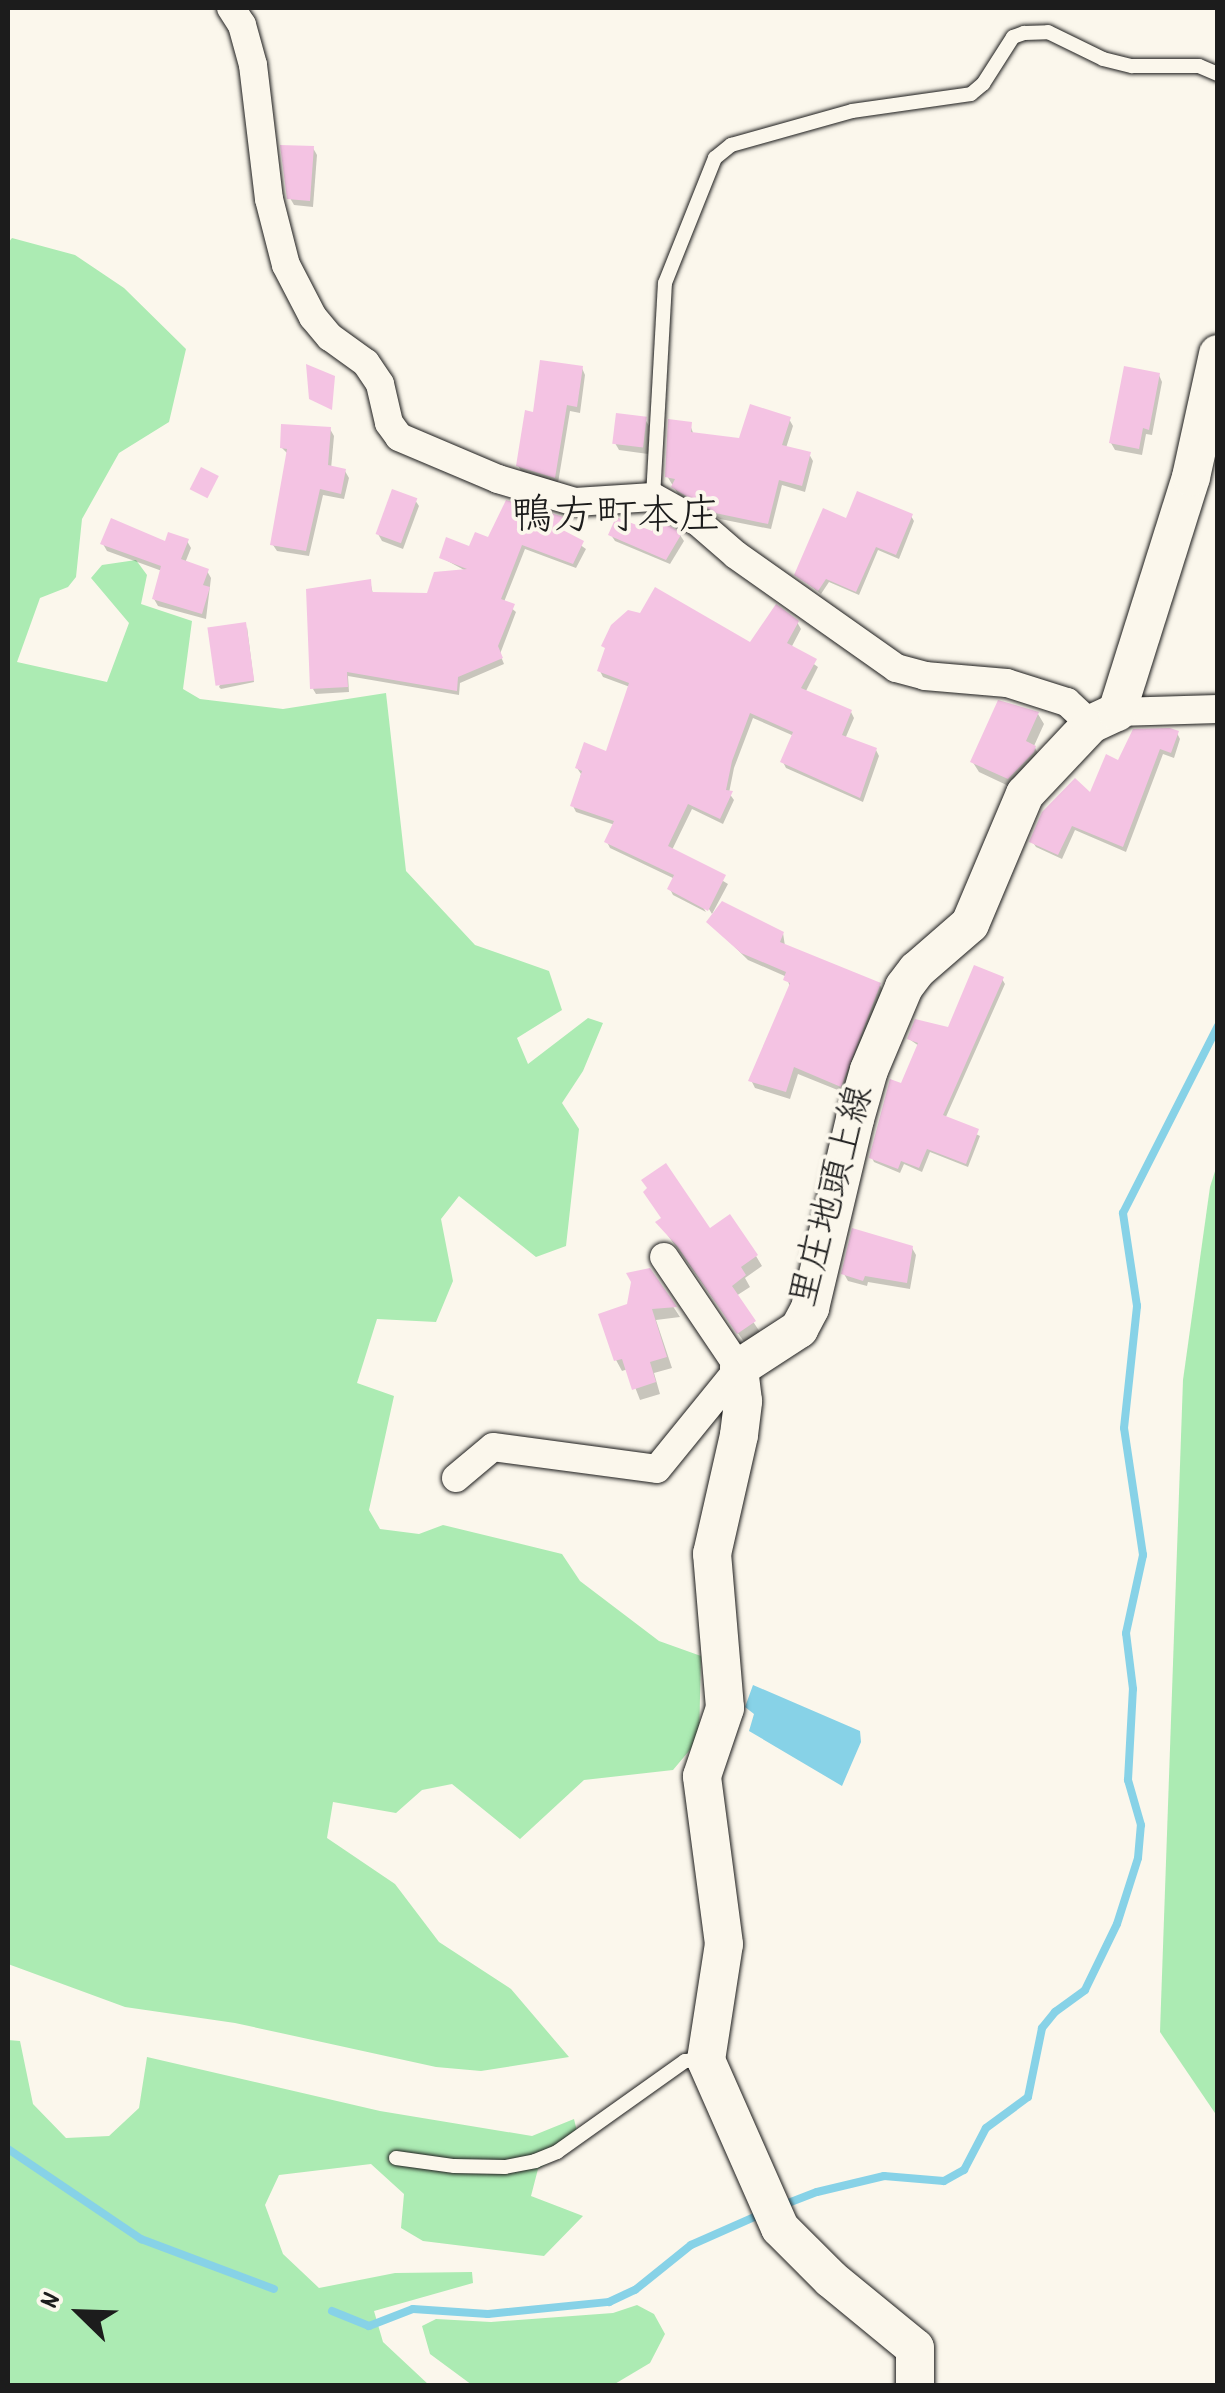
<!DOCTYPE html>
<html>
<head>
<meta charset="utf-8">
<style>
	body { margin:0 }
	#map { position:relative; width:1225px; height:2393px; overflow:hidden; background:#fbf7ec; font-family:Dekko,"Klee One",sans-serif }
	div>[style] { position:absolute }
	[style*='--x'] { left:calc(var(--x)*1px); top:calc(var(--y)*1px); width:calc(var(--w)*1px); rotate:calc(var(--a)*1deg) }
	.green>* { inset:0; background:#acebb3 }
	.water>* { inset:0; background:#87d2e7 }
	.shadow>* { inset:0; background:#0003 }
	.stream>* { height:8px; margin:-4px; padding:0 4px; transform-origin:4px; border-radius:4px; background:#87d2e7 }
	.building>* { inset:0; background:#f4c3e3; transform-origin:0 0 }
	.roads { filter:drop-shadow(0 0 2px #1c1c1c) drop-shadow(0 0 2px #1c1c1c) }
	.lane>* { height:14px; margin:-7px; padding:0 7px; transform-origin:7px; border-radius:7px; background:#fbf7ec }
	.street>* { height:28px; margin:-14px; padding:0 14px; transform-origin:14px; border-radius:14px; background:#fbf7ec }
	.secondary>* { height:38px; margin:-19px; padding:0 19px; transform-origin:19px; border-radius:19px; background:#fbf7ec }
	span { translate:-50% -50%; white-space:nowrap; text-align:center; line-height:1.15; -webkit-text-stroke:8px #fbf7ec; paint-order:stroke }
	.street-label { font-size:38px; color:#1c1c1c }
	.quarter-label { font-size:42px; color:#1c1c1c }
	.frame { position:absolute; inset:0; border:10px solid #1c1c1c; pointer-events:none }
	.north { position:absolute; left:30px; top:2263px; width:100px; height:100px; -webkit-text-stroke:8px #fbf7ec; paint-order:stroke; rotate:293deg; font-size:28px; font-weight:700; line-height:40px; text-align:center; color:#1c1c1c }
	.north::after { content:''; display:block; margin:auto; width:35px; height:45px; background:#1c1c1c; clip-path:polygon(50% 0,100% 100%,50% 72%,0 100%) }
</style>
</head>
<body>
<div id="map">
	<div class="green">
		<div style="clip-path:polygon(12px 238px,75px 255px,124px 288px,186px 349px,169px 422px,119px 453px,82px 519px,76px 577px,68px 587px,40px 598px,17px 662px,107px 682px,129px 623px,91px 578px,102px 565px,136px 560px,147px 575px,141px 604px,192px 621px,183px 689px,200px 699px,283px 709px,386px 693px,406px 871px,475px 945px,549px 971px,562px 1010px,517px 1038px,528px 1064px,588px 1018px,603px 1023px,583px 1071px,562px 1103px,579px 1129px,566px 1246px,536px 1257px,459px 1196px,441px 1219px,453px 1281px,436px 1322px,377px 1319px,357px 1383px,394px 1396px,369px 1510px,380px 1529px,419px 1534px,443px 1525px,562px 1554px,580px 1581px,659px 1641px,701px 1656px,699px 1739px,673px 1770px,584px 1780px,520px 1839px,452px 1784px,422px 1790px,396px 1813px,333px 1802px,327px 1838px,395px 1884px,439px 1942px,511px 1989px,569px 2057px,481px 2071px,436px 2067px,235px 2023px,125px 2007px,8px 1964px,8px 243px)"></div>
		<div style="clip-path:polygon(1217px 1165px,1217px 2116px,1160px 2032px,1183px 1380px,1210px 1187px)"></div>
		<div style="clip-path:polygon(8px 2040px,20px 2041px,33px 2104px,66px 2138px,109px 2136px,139px 2108px,147px 2057px,380px 2111px,532px 2136px,574px 2119px,580px 2144px,538px 2169px,531px 2196px,583px 2216px,544px 2256px,423px 2241px,401px 2228px,404px 2194px,371px 2164px,279px 2175px,265px 2205px,283px 2254px,319px 2288px,395px 2273px,472px 2272px,473px 2283px,374px 2311px,383px 2342px,429px 2385px,8px 2385px)"></div>
		<div style="clip-path:polygon(637px 2305px,654px 2314px,665px 2334px,650px 2363px,613px 2385px,472px 2385px,430px 2354px,422px 2326px,436px 2319px,491px 2322px,613px 2313px)"></div>
	</div>
	<div class="water">
		<div style="clip-path:polygon(753px 1685px,860px 1731px,861px 1742px,842px 1786px,749px 1731px,754px 1714px,745px 1707px)"></div>
	</div>
	<div class="shadow">
		<div style="clip-path:polygon(313px 148px,317px 155px,313px 207px,294px 205px,290px 198px)"></div>
		<div style="clip-path:polygon(582px 368px,585px 375px,580px 413px,570px 411px,558px 483px,522px 472px,518px 466px,535px 415px)"></div>
		<div style="clip-path:polygon(1159px 375px,1162px 382px,1152px 435px,1146px 434px,1142px 455px,1115px 450px,1111px 443px)"></div>
		<div style="clip-path:polygon(645px 419px,649px 426px,648px 454px,619px 450px,615px 443px)"></div>
		<div style="clip-path:polygon(789px 419px,793px 426px,786px 448px,809px 454px,813px 461px,805px 492px,782px 485px,771px 529px,720px 519px,678px 494px,667px 476px,690px 425px,694px 435px,740px 441px)"></div>
		<div style="clip-path:polygon(330px 429px,334px 436px,331px 469px,345px 471px,349px 478px,344px 499px,323px 495px,309px 556px,277px 551px,273px 545px,288px 454px,282px 448px)"></div>
		<div style="clip-path:polygon(415px 500px,419px 506px,403px 549px,382px 541px,378px 534px)"></div>
		<div style="clip-path:polygon(911px 516px,914px 521px,899px 559px,878px 550px,859px 595px,829px 582px,821px 594px,797px 575px,847px 521px)"></div>
		<div style="clip-path:polygon(562px 519px,562px 532px,586px 549px,576px 568px,525px 549px,504px 602px,516px 612px,500px 654px,504px 664px,460px 683px,459px 695px,348px 676px,349px 692px,316px 694px,313px 689px,370px 581px,373px 594px,429px 595px,466px 571px,442px 558px)"></div>
		<div style="clip-path:polygon(611px 535px,680px 535px,684px 541px,670px 564px,615px 541px)"></div>
		<div style="clip-path:polygon(187px 541px,191px 548px,185px 563px,207px 571px,211px 578px,206px 619px,158px 606px,154px 599px,162px 571px,107px 551px,103px 544px)"></div>
		<div style="clip-path:polygon(797px 622px,801px 629px,791px 648px,818px 667px,805px 693px,851px 712px,854px 718px,845px 739px,876px 750px,879px 756px,863px 802px,786px 768px,783px 762px,794px 736px,753px 718px,734px 768px,729px 793px,734px 800px,723px 824px,692px 809px,672px 850px,728px 884px,712px 914px,703px 899px,699px 901px,706px 912px,673px 895px,670px 889px,675px 879px,610px 848px,607px 842px,615px 825px,576px 812px,573px 806px,581px 774px,577px 768px,608px 754px,630px 687px,603px 677px,600px 671px,607px 651px,604px 646px,751px 645px)"></div>
		<div style="clip-path:polygon(247px 627px,254px 682px,221px 689px,219px 687px)"></div>
		<div style="clip-path:polygon(1038px 714px,1044px 724px,1034px 746px,1041px 759px,1015px 789px,979px 772px,972px 761px)"></div>
		<div style="clip-path:polygon(1177px 733px,1180px 739px,1174px 758px,1163px 754px,1126px 852px,1075px 830px,1062px 859px,1036px 847px,1032px 841px)"></div>
		<div style="clip-path:polygon(709px 922px,783px 933px,785px 946px,880px 985px,884px 993px,845px 1093px,798px 1074px,790px 1099px,755px 1088px,751px 1080px,790px 988px,787px 977px,748px 960px)"></div>
		<div style="clip-path:polygon(1002px 979px,1005px 984px,945px 1119px,980px 1136px,968px 1167px,930px 1152px,922px 1172px,904px 1164px,900px 1173px,874px 1162px,872px 1158px,919px 1046px,909px 1039px,950px 1030px)"></div>
		<div style="clip-path:polygon(659px 1223px,710px 1231px,756px 1256px,762px 1266px,745px 1278px,750px 1287px,736px 1296px,760px 1332px,745px 1343px)"></div>
		<div style="clip-path:polygon(912px 1248px,916px 1255px,910px 1289px,868px 1282px,867px 1286px,848px 1281px,844px 1274px)"></div>
		<div style="clip-path:polygon(649px 1270px,680px 1317px,656px 1320px,672px 1368px,654px 1373px,660px 1394px,640px 1400px,628px 1369px,622px 1371px,616px 1360px,634px 1282px)"></div>
	</div>
	<div class="stream">
		<div style="--x:8;--y:2149;--w:161;--a:34.1"></div>
		<div style="--x:141;--y:2239;--w:142;--a:20.6"></div>
		<div style="--x:783;--y:2205;--w:36;--a:-21"></div>
		<div style="--x:817;--y:2192;--w:69;--a:-13.4"></div>
		<div style="--x:884;--y:2176;--w:60;--a:4.8"></div>
		<div style="--x:944;--y:2181;--w:23;--a:-29"></div>
		<div style="--x:964;--y:2170;--w:47;--a:-62.4"></div>
		<div style="--x:986;--y:2128;--w:52;--a:-36.4"></div>
		<div style="--x:1028;--y:2097;--w:70;--a:-78.5"></div>
		<div style="--x:1042;--y:2028;--w:21;--a:-51"></div>
		<div style="--x:1055;--y:2012;--w:37;--a:-36"></div>
		<div style="--x:1085;--y:1990;--w:73;--a:-64.1"></div>
		<div style="--x:1117;--y:1924;--w:69;--a:-72.3"></div>
		<div style="--x:1138;--y:1858;--w:33;--a:-85"></div>
		<div style="--x:1141;--y:1825;--w:47;--a:-106.1"></div>
		<div style="--x:1128;--y:1780;--w:91;--a:-86.9"></div>
		<div style="--x:1133;--y:1689;--w:56;--a:-97.1"></div>
		<div style="--x:1126;--y:1633;--w:80;--a:-77.7"></div>
		<div style="--x:1143;--y:1555;--w:128;--a:-98.5"></div>
		<div style="--x:1124;--y:1428;--w:123;--a:-83.9"></div>
		<div style="--x:1137;--y:1306;--w:94;--a:-98.6"></div>
		<div style="--x:1123;--y:1213;--w:210;--a:-63.1"></div>
		<div style="--x:332;--y:2311;--w:40;--a:22"></div>
		<div style="--x:369;--y:2326;--w:47;--a:-21.1"></div>
		<div style="--x:413;--y:2309;--w:75;--a:3.8"></div>
		<div style="--x:488;--y:2314;--w:122;--a:-5.7"></div>
		<div style="--x:609;--y:2302;--w:29;--a:-25"></div>
		<div style="--x:635;--y:2290;--w:72;--a:-38.8"></div>
		<div style="--x:691;--y:2245;--w:77;--a:-23.9"></div>
	</div>
	<div class="building">
		<div style="clip-path:polygon(280px 145px,314px 146px,310px 201px,287px 199px)"></div>
		<div style="clip-path:polygon(540px 360px,583px 366px,577px 407px,567px 405px,555px 478px,516px 466px,525px 410px,533px 412px)"></div>
		<div style="clip-path:polygon(306px 364px,335px 376px,332px 410px,309px 399px)"></div>
		<div style="clip-path:polygon(1124px 366px,1160px 373px,1149px 430px,1143px 428px,1139px 449px,1109px 443px)"></div>
		<div style="clip-path:polygon(750px 404px,791px 417px,782px 445px,811px 452px,802px 486px,779px 480px,768px 524px,715px 513px,671px 487px,675px 479px,665px 477px,668px 419px,692px 422px,691px 432px,739px 438px)"></div>
		<div style="left:616px;top:413px;width:31px;height:31px;rotate:7deg"></div>
		<div style="clip-path:polygon(281px 424px,331px 427px,328px 465px,346px 469px,341px 494px,320px 489px,306px 551px,270px 545px,287px 449px,280px 448px)"></div>
		<div style="left:201px;top:467px;width:20px;height:25px;rotate:27deg"></div>
		<div style="left:392px;top:489px;width:27px;height:48px;rotate:20deg"></div>
		<div style="clip-path:polygon(857px 491px,913px 514px,896px 555px,876px 547px,856px 592px,826px 579px,818px 591px,794px 575px,823px 508px,846px 518px)"></div>
		<div style="clip-path:polygon(506px 500px,564px 517px,559px 528px,584px 541px,573px 564px,522px 545px,501px 599px,515px 604px,498px 646px,503px 658px,458px 677px,457px 691px,347px 672px,348px 687px,310px 689px,306px 589px,371px 579px,372px 592px,427px 593px,434px 572px,467px 569px,439px 558px,446px 537px,469px 546px,475px 532px,488px 537px)"></div>
		<div style="clip-path:polygon(616px 517px,652px 531px,657px 519px,682px 533px,666px 560px,608px 535px)"></div>
		<div style="clip-path:polygon(111px 518px,165px 541px,168px 532px,189px 539px,181px 559px,209px 569px,203px 585px,210px 587px,202px 614px,152px 599px,161px 566px,100px 544px)"></div>
		<div style="clip-path:polygon(655px 587px,750px 642px,776px 604px,799px 621px,787px 643px,817px 659px,801px 688px,852px 710px,842px 735px,877px 748px,860px 798px,780px 762px,793px 732px,750px 713px,732px 761px,726px 790px,733px 791px,720px 819px,688px 804px,668px 846px,726px 875px,708px 911px,667px 889px,674px 875px,604px 842px,614px 821px,570px 806px,582px 771px,575px 768px,584px 742px,606px 751px,629px 683px,597px 671px,605px 648px,601px 646px,611px 625px,628px 610px,640px 613px)"></div>
		<div style="left:246px;top:622px;width:59px;height:39px;rotate:82deg"></div>
		<div style="clip-path:polygon(998px 700px,1039px 712px,1026px 741px,1036px 746px,1034px 752px,1008px 779px,970px 762px)"></div>
		<div style="clip-path:polygon(1170px 728px,1179px 731px,1171px 753px,1160px 749px,1123px 847px,1072px 826px,1058px 855px,1029px 842px,1042px 812px,1075px 778px,1090px 792px,1106px 754px,1118px 760px,1133px 729px)"></div>
		<div style="clip-path:polygon(722px 901px,784px 932px,780px 942px,881px 983px,841px 1087px,794px 1067px,786px 1092px,748px 1081px,790px 983px,783px 980px,786px 972px,741px 953px,706px 922px)"></div>
		<div style="clip-path:polygon(974px 965px,1004px 977px,943px 1115px,979px 1129px,966px 1164px,927px 1149px,919px 1168px,901px 1161px,898px 1169px,869px 1158px,890px 1079px,901px 1083px,918px 1043px,907px 1039px,915px 1019px,948px 1027px)"></div>
		<div style="clip-path:polygon(666px 1163px,710px 1228px,730px 1214px,758px 1255px,741px 1267px,746px 1275px,732px 1286px,756px 1321px,737px 1334px,678px 1247px,655px 1222px,661px 1218px,643px 1192px,647px 1188px,641px 1180px)"></div>
		<div style="clip-path:polygon(852px 1228px,913px 1246px,907px 1283px,865px 1276px,863px 1281px,841px 1274px)"></div>
		<div style="clip-path:polygon(650px 1268px,677px 1307px,652px 1309px,667px 1357px,650px 1362px,656px 1382px,632px 1390px,622px 1359px,614px 1361px,598px 1314px,627px 1304px,631px 1282px,626px 1273px)"></div>
	</div>
	<div class="roads">
		<div class="lane">
			<div style="--x:653;--y:497;--w:214;--a:-86.8"></div>
			<div style="--x:665;--y:283;--w:135;--a:-68.2"></div>
			<div style="--x:715;--y:158;--w:21;--a:-39"></div>
			<div style="--x:731;--y:145;--w:126;--a:-15.7"></div>
			<div style="--x:852;--y:111;--w:120;--a:-8.1"></div>
			<div style="--x:971;--y:94;--w:16;--a:-40"></div>
			<div style="--x:983;--y:84;--w:56;--a:-57.4"></div>
			<div style="--x:1013;--y:37;--w:12;--a:-20"></div>
			<div style="--x:1024;--y:33;--w:24;--a:-2"></div>
			<div style="--x:1048;--y:32;--w:61;--a:26.1"></div>
			<div style="--x:1103;--y:59;--w:30;--a:14"></div>
			<div style="--x:1132;--y:66;--w:67;--a:0"></div>
			<div style="--x:1199;--y:66;--w:21;--a:23"></div>
			<div style="--x:396;--y:2158;--w:59;--a:7.9"></div>
			<div style="--x:454;--y:2166;--w:51;--a:1.1"></div>
			<div style="--x:505;--y:2167;--w:31;--a:-11"></div>
			<div style="--x:535;--y:2161;--w:24;--a:-22"></div>
			<div style="--x:557;--y:2152;--w:157;--a:-35.4"></div>
			<div style="--x:685;--y:2061;--w:19;--a:-3"></div>
		</div>
		<div class="street">
			<div style="--x:231;--y:8;--w:20;--a:57"></div>
			<div style="--x:242;--y:25;--w:41;--a:74.6"></div>
			<div style="--x:253;--y:65;--w:135;--a:83.2"></div>
			<div style="--x:269;--y:199;--w:68;--a:75.6"></div>
			<div style="--x:286;--y:265;--w:59;--a:62.6"></div>
			<div style="--x:313;--y:317;--w:26;--a:50"></div>
			<div style="--x:330;--y:337;--w:44;--a:35.8"></div>
			<div style="--x:366;--y:363;--w:25;--a:56"></div>
			<div style="--x:380;--y:384;--w:40;--a:77"></div>
			<div style="--x:389;--y:423;--w:17;--a:54"></div>
			<div style="--x:399;--y:437;--w:108;--a:23"></div>
			<div style="--x:498;--y:479;--w:80;--a:16.6"></div>
			<div style="--x:575;--y:502;--w:78;--a:-3.7"></div>
			<div style="--x:653;--y:497;--w:51;--a:29.1"></div>
			<div style="--x:698;--y:522;--w:50;--a:41"></div>
			<div style="--x:736;--y:555;--w:196;--a:35.2"></div>
			<div style="--x:896;--y:668;--w:30;--a:15"></div>
			<div style="--x:925;--y:676;--w:82;--a:4.9"></div>
			<div style="--x:1007;--y:683;--w:63;--a:17.6"></div>
			<div style="--x:1067;--y:702;--w:33;--a:43"></div>
			<div style="--x:1117;--y:712;--w:101;--a:-1.7"></div>
			<div style="--x:456;--y:1478;--w:48;--a:-40"></div>
			<div style="--x:493;--y:1447;--w:165;--a:7.6"></div>
			<div style="--x:657;--y:1469;--w:130;--a:-50.9"></div>
			<div style="--x:739;--y:1368;--w:134;--a:-124"></div>
		</div>
		<div class="secondary">
			<div style="--x:915;--y:2386;--w:38;--a:-90"></div>
			<div style="--x:915;--y:2348;--w:109;--a:-140.6"></div>
			<div style="--x:831;--y:2279;--w:72;--a:-135"></div>
			<div style="--x:780;--y:2228;--w:184;--a:-113.8"></div>
			<div style="--x:706;--y:2060;--w:117;--a:-81.2"></div>
			<div style="--x:724;--y:1944;--w:169;--a:-97.5"></div>
			<div style="--x:702;--y:1776;--w:72;--a:-71.3"></div>
			<div style="--x:725;--y:1708;--w:155;--a:-94.8"></div>
			<div style="--x:712;--y:1554;--w:122;--a:-77.2"></div>
			<div style="--x:739;--y:1435;--w:34;--a:-83"></div>
			<div style="--x:743;--y:1401;--w:33;--a:-97"></div>
			<div style="--x:739;--y:1368;--w:72;--a:-33"></div>
			<div style="--x:799;--y:1329;--w:24;--a:-62"></div>
			<div style="--x:810;--y:1308;--w:194;--a:-76.6"></div>
			<div style="--x:855;--y:1119;--w:51;--a:-74.1"></div>
			<div style="--x:869;--y:1070;--w:90;--a:-67.1"></div>
			<div style="--x:904;--y:987;--w:21;--a:-53"></div>
			<div style="--x:917;--y:970;--w:70;--a:-41"></div>
			<div style="--x:970;--y:924;--w:141;--a:-67.1"></div>
			<div style="--x:1025;--y:794;--w:96;--a:-46.7"></div>
			<div style="--x:1091;--y:724;--w:29;--a:-25"></div>
			<div style="--x:1117;--y:712;--w:246;--a:-72.5"></div>
			<div style="--x:1191;--y:477;--w:126;--a:-77.6"></div>
		</div>
	</div>
	<div class="street-label">
		<span style="left:835px;top:1197px;rotate:-75deg">里庄地頭上線</span>
	</div>
	<div class="quarter-label">
		<span style="left:616px;top:520px">鴨方町本庄</span>
	</div>
	<div class="frame"></div>
	<div class="north">N</div>
</div>
</body>
</html>
